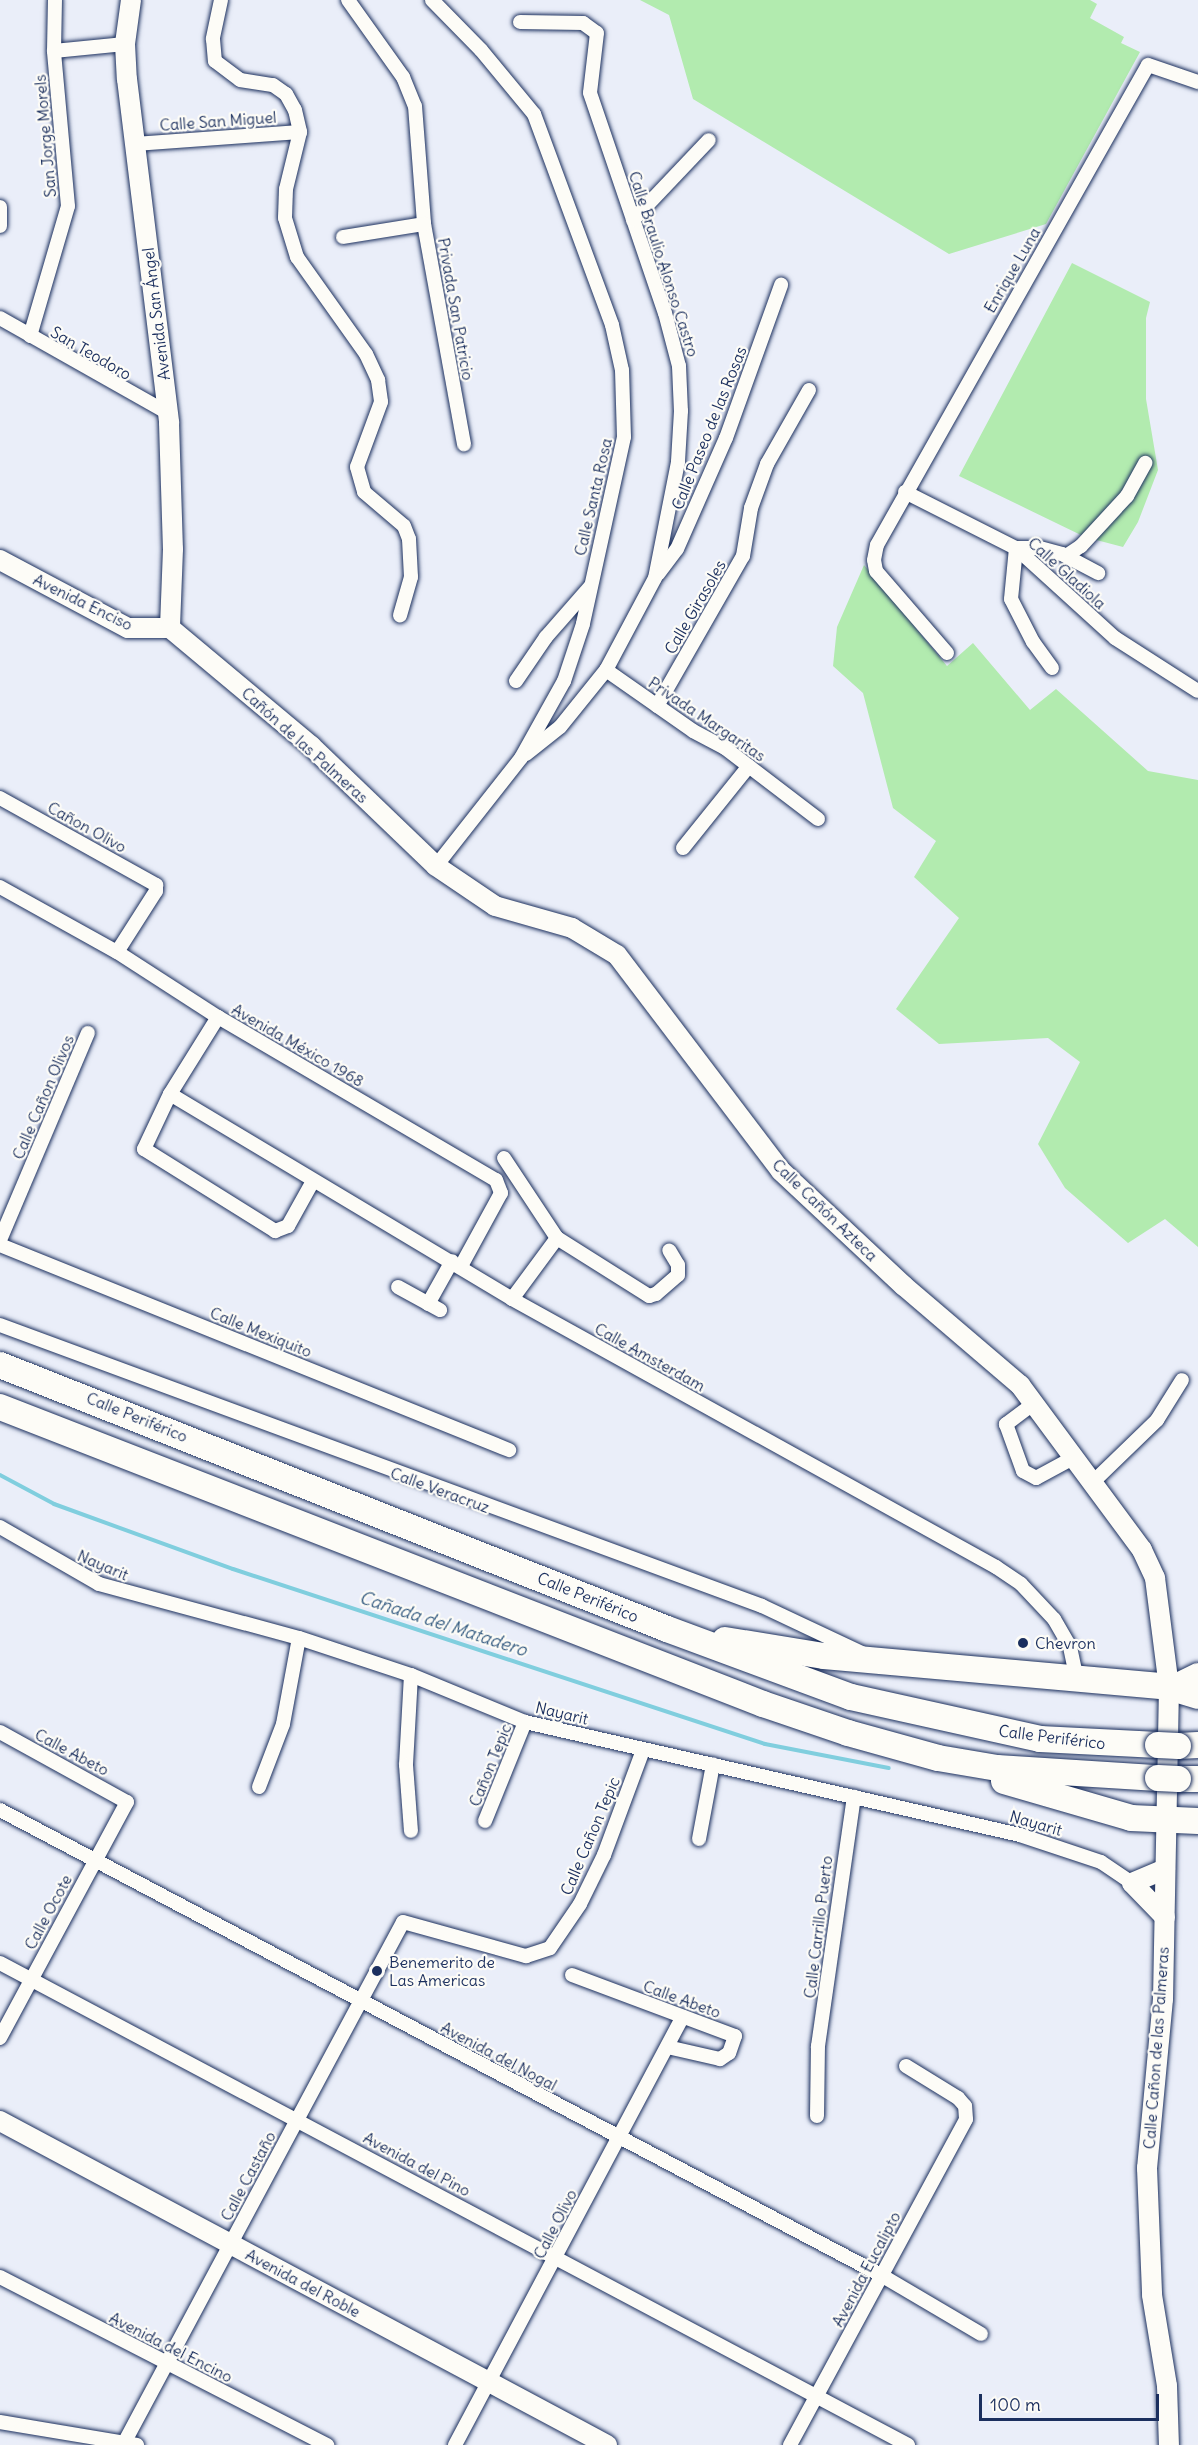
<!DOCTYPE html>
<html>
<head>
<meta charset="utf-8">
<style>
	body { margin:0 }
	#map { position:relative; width:1198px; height:2445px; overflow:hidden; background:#eaeef9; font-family:Delius,sans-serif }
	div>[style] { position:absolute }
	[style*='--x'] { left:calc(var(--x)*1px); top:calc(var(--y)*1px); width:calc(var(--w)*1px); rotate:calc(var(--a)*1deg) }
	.green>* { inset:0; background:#b2ebaf }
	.stream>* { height:4px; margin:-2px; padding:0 2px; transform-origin:2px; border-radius:2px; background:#80cede }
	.roads { filter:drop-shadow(0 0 2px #1b2f5e) drop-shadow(0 0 2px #1b2f5e) }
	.street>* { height:14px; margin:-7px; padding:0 7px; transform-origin:7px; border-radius:7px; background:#fdfcf7 }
	.secondary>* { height:20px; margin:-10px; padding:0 10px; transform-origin:10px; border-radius:10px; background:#fdfcf7 }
	.highway>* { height:26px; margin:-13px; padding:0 13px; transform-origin:13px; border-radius:13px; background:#fdfcf7 }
	.bridges { filter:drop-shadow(0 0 2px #1b2f5e) drop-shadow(0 0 2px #1b2f5e) }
	.highway-bridge>* { height:26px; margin:-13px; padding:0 13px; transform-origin:13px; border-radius:13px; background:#fdfcf7 }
	.dots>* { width:16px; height:16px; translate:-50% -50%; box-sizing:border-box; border:3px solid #fdfcf7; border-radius:50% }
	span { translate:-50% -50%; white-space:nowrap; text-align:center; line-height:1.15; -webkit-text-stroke:4.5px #fdfcf7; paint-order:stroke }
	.street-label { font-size:16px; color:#1b2f5e }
	.poi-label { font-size:16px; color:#1b2f5e }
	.left { translate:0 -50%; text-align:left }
	.water-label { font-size:18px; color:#395f84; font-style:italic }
	.scale { position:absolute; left:979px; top:2394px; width:180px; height:27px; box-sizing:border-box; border:3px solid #1b2f5e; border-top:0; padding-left:8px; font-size:18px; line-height:21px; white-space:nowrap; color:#1b2f5e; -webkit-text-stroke:4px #fdfcf7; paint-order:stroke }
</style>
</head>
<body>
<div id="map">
	<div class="green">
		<div style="clip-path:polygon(640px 0,1090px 0,1097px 4px,1090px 18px,1124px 37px,1121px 43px,1140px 52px,1046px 224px,949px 254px,693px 99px,669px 15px)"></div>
		<div style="clip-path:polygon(1072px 263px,1150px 302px,1146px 318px,1146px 399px,1158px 470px,1138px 522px,1123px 547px,1085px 537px,959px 476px)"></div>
		<div style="clip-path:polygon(864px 565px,947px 666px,973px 643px,1030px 710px,1056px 689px,1148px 771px,1198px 780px,1198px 1247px,1165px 1219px,1128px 1243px,1065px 1188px,1038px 1144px,1080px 1062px,1048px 1038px,939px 1044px,896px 1009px,959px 918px,914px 877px,936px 841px,893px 808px,863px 693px,833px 666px,837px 627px)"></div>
	</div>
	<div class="stream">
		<div style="--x:0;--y:1475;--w:61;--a:28.2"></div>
		<div style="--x:54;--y:1504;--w:190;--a:20"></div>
		<div style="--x:233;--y:1569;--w:560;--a:18.21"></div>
		<div style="--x:765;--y:1744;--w:126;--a:11"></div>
	</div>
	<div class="roads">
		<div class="street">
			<div style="--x:221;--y:0;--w:40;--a:102"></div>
			<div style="--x:213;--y:39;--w:22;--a:85"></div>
			<div style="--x:215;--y:61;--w:31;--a:37"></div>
			<div style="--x:240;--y:80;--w:33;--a:9"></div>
			<div style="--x:273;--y:85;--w:16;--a:35"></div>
			<div style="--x:286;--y:94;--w:18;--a:61"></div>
			<div style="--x:295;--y:110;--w:23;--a:77"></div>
			<div style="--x:300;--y:132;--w:59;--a:103.8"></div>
			<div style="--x:286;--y:189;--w:29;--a:92"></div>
			<div style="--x:285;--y:218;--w:41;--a:72.9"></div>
			<div style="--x:297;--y:257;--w:119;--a:54.6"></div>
			<div style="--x:366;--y:354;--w:29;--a:65"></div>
			<div style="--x:378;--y:380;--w:22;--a:82"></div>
			<div style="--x:381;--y:402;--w:69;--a:110.3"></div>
			<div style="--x:357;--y:467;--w:26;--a:74"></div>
			<div style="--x:364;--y:492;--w:52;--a:40.4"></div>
			<div style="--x:404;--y:526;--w:14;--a:69"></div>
			<div style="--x:409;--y:539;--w:38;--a:87"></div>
			<div style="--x:411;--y:577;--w:40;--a:106"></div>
			<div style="--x:348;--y:0;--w:95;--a:54.5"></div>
			<div style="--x:403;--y:77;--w:31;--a:68"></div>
			<div style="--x:415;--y:106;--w:118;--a:85.6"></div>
			<div style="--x:424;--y:224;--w:224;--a:79.7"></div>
			<div style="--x:432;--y:0;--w:70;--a:45.6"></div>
			<div style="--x:481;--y:50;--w:83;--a:50.4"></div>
			<div style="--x:534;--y:114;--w:225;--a:69.7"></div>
			<div style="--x:612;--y:325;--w:46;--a:77.5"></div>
			<div style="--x:622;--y:370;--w:67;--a:88.3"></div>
			<div style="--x:624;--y:437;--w:191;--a:102.4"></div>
			<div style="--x:583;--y:624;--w:60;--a:108.4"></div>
			<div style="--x:564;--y:681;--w:88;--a:119.2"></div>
			<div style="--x:521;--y:758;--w:137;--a:128.2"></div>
			<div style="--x:520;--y:22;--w:63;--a:0.9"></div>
			<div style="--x:583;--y:23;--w:17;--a:36"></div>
			<div style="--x:597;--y:33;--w:60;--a:96.7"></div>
			<div style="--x:590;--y:93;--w:232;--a:71.2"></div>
			<div style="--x:665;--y:313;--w:55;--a:75.2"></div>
			<div style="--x:679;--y:366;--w:45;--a:87.5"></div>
			<div style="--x:681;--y:411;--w:51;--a:93.4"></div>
			<div style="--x:678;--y:462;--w:118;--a:101.2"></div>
			<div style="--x:655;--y:578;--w:104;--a:118"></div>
			<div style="--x:606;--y:670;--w:73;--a:128.9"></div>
			<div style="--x:560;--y:727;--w:43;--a:141.5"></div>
			<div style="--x:54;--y:51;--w:71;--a:-5.6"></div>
			<div style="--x:135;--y:144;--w:165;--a:-4.2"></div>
			<div style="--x:0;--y:207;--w:19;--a:90"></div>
			<div style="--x:633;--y:220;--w:110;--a:-46.5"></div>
			<div style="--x:343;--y:237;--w:82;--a:-9.1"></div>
			<div style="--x:0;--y:318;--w:193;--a:29.5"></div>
			<div style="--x:30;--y:336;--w:135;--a:-73.7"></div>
			<div style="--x:68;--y:206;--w:156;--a:-95.2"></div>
			<div style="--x:54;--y:51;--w:51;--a:-88.9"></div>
			<div style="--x:905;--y:492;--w:124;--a:26.8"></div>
			<div style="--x:1016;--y:548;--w:134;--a:42.3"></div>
			<div style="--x:1115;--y:638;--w:98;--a:32.6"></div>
			<div style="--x:1066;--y:556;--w:18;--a:-34"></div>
			<div style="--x:1081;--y:546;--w:68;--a:-47.4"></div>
			<div style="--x:1127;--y:496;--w:38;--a:-61"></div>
			<div style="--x:658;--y:574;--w:31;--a:-53"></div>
			<div style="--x:677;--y:549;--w:121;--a:-66.2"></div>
			<div style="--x:726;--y:438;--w:163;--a:-70.2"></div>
			<div style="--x:947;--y:653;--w:108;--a:-130.9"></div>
			<div style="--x:876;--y:571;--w:11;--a:-100"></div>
			<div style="--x:874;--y:560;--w:15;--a:-79"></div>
			<div style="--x:877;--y:545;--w:551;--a:-60.55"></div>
			<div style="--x:1148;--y:65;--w:53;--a:18.8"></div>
			<div style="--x:1052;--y:668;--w:32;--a:-126"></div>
			<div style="--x:1033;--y:642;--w:48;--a:-117.1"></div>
			<div style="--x:1011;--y:599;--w:51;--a:-84.4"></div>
			<div style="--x:1016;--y:548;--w:24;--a:0"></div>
			<div style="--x:1040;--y:548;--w:23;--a:15"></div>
			<div style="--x:1062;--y:554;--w:41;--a:27.8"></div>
			<div style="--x:606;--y:670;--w:106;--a:35"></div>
			<div style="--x:693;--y:731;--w:36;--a:28"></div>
			<div style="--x:725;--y:748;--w:117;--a:37.4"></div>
			<div style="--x:516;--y:681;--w:53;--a:-55.7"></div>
			<div style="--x:546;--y:637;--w:67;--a:-48.7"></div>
			<div style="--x:657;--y:706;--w:173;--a:-60.2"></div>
			<div style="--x:743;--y:556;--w:49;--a:-80.5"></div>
			<div style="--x:751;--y:508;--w:47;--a:-70"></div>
			<div style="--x:767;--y:464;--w:85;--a:-60.4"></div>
			<div style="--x:0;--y:798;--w:179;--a:29.1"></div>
			<div style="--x:156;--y:885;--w:6;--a:90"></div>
			<div style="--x:156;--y:891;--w:72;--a:122.6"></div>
			<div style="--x:683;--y:848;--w:105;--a:-51.2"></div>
			<div style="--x:0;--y:887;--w:134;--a:29.1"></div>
			<div style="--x:117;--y:952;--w:120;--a:32.8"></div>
			<div style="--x:218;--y:1017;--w:322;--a:30.4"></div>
			<div style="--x:496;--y:1180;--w:14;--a:69"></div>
			<div style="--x:501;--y:1193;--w:83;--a:118.7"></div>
			<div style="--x:218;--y:1017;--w:91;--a:121.9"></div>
			<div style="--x:170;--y:1094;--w:61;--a:115.3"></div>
			<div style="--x:144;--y:1149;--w:155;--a:32"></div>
			<div style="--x:275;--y:1231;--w:14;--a:-21"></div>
			<div style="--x:288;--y:1226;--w:51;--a:-60.9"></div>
			<div style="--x:170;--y:1094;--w:399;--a:30.9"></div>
			<div style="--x:512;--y:1299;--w:553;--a:28.97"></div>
			<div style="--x:996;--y:1567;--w:30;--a:34"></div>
			<div style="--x:1021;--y:1584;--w:48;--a:46.7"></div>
			<div style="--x:1054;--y:1619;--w:32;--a:60"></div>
			<div style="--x:1070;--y:1647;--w:33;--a:78"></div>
			<div style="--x:504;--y:1158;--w:96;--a:56.5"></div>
			<div style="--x:557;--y:1238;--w:109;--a:32.2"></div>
			<div style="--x:649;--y:1296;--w:7;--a:-16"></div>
			<div style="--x:656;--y:1294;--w:29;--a:-41"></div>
			<div style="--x:678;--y:1275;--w:10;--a:-90"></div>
			<div style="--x:678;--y:1265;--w:17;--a:-121"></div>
			<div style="--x:0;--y:1240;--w:225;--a:-67"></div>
			<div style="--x:0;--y:1245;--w:549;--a:21.94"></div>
			<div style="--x:398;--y:1287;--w:48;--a:28.7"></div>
			<div style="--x:512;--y:1299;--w:76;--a:-53.6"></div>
			<div style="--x:428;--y:1304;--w:49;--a:-60.8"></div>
			<div style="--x:0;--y:1325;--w:812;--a:20.24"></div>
			<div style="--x:762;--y:1606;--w:110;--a:25.2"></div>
			<div style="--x:1033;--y:1404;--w:34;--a:143"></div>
			<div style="--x:1006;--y:1424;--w:50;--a:70.1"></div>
			<div style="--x:1023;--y:1471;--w:15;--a:28"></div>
			<div style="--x:1036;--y:1478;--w:42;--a:-28.4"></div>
			<div style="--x:1092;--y:1483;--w:91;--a:-44.1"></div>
			<div style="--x:1157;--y:1420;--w:47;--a:-58"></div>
			<div style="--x:0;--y:1527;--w:114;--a:29.9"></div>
			<div style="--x:99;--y:1584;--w:207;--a:15.1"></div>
			<div style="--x:299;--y:1638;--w:118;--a:18.3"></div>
			<div style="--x:411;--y:1675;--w:123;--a:22.4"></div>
			<div style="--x:525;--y:1722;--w:508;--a:12.86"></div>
			<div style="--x:1020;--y:1835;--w:85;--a:18.4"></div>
			<div style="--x:1101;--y:1862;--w:37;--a:34"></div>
			<div style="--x:411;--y:1675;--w:90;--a:93.2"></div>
			<div style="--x:406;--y:1765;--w:66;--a:85.7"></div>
			<div style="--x:0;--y:1732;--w:145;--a:28.9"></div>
			<div style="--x:127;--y:1802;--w:268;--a:118.3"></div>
			<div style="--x:259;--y:1787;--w:67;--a:-69.1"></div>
			<div style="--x:283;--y:1724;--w:87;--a:-79.5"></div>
			<div style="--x:0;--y:1810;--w:996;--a:27.83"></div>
			<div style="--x:881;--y:2275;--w:116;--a:30.5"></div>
			<div style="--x:485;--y:1821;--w:107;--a:-68"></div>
			<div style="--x:699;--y:1839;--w:76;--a:-79.4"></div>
			<div style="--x:0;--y:1963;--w:1028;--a:27.96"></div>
			<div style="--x:572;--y:1975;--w:174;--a:20.5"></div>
			<div style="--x:735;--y:2036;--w:18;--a:109"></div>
			<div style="--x:729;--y:2053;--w:11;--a:146"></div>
			<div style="--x:720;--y:2059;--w:54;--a:-167.2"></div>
			<div style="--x:817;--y:2116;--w:70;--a:-89.2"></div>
			<div style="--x:818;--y:2046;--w:252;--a:-81.8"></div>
			<div style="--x:0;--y:2277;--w:368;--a:27.2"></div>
			<div style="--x:0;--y:2422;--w:139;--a:9.5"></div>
			<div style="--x:123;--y:2445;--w:593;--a:-61.84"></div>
			<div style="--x:403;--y:1922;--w:128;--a:15.5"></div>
			<div style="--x:526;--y:1956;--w:25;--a:-18"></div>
			<div style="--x:550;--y:1948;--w:53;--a:-55.7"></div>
			<div style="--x:580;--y:1904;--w:55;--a:-63.9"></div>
			<div style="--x:604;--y:1855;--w:112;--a:-69.6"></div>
			<div style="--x:455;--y:2445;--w:485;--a:-62"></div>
			<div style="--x:790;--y:2445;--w:370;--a:-61.6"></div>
			<div style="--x:966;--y:2119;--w:13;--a:-94"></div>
			<div style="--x:965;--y:2106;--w:11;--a:-131"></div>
			<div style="--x:958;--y:2098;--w:61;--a:-148.4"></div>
		</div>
		<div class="secondary">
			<div style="--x:131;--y:0;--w:44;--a:97.8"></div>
			<div style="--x:125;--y:44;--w:35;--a:87"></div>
			<div style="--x:127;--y:79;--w:347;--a:83"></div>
			<div style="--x:169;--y:423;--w:126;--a:88.2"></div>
			<div style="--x:173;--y:549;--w:79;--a:92.2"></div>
			<div style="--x:0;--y:560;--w:145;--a:28"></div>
			<div style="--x:128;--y:628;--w:42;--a:0"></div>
			<div style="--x:170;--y:628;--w:184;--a:39.9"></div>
			<div style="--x:311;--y:746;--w:173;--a:43.8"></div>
			<div style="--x:436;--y:866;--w:71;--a:34.1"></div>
			<div style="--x:495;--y:906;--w:80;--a:15.9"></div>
			<div style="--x:572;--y:928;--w:52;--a:31"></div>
			<div style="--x:617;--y:955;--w:271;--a:52.8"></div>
			<div style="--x:781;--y:1171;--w:168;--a:43.1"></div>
			<div style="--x:904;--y:1286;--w:153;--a:40.5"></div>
			<div style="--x:1020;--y:1385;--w:205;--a:53.5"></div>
			<div style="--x:1142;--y:1550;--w:31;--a:65"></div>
			<div style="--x:1155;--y:1578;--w:110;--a:82.7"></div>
			<div style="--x:1169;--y:1687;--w:312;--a:91.1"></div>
			<div style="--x:1163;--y:1999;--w:170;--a:95.4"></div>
			<div style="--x:1147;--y:2168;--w:127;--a:87.7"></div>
			<div style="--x:1152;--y:2295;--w:92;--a:80.6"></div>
			<div style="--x:1167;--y:2386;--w:59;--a:88.1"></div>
			<div style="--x:1169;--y:1687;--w:32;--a:-26"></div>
			<div style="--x:1165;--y:1917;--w:47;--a:-134.1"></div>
			<div style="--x:1132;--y:1883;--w:36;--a:-23"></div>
			<div style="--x:0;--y:2121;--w:688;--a:28.09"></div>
		</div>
		<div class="highway">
			<div style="--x:0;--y:1365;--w:717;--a:21.59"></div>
			<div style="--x:667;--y:1629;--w:196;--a:20.3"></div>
			<div style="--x:851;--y:1697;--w:194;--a:12.5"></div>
			<div style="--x:1040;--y:1739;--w:118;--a:2.9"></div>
			<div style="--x:0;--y:1407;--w:819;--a:21.27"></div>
			<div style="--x:763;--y:1704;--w:90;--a:18.8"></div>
			<div style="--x:848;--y:1733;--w:93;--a:15.5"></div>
			<div style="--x:938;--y:1758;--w:60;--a:9.6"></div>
			<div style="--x:997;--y:1768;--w:161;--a:3.6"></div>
			<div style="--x:725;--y:1640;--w:100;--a:9.2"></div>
			<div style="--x:824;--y:1656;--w:346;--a:5.1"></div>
			<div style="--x:1169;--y:1687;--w:30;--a:17"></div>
			<div style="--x:1178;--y:1746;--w:20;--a:-3"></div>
			<div style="--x:1178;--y:1779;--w:20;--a:0"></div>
			<div style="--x:1004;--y:1781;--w:132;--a:16.2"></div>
			<div style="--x:1131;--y:1818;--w:67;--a:2.6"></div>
		</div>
	</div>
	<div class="bridges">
		<div class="highway-bridge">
			<div style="--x:1158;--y:1745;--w:20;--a:3"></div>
			<div style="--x:1158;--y:1778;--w:20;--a:3"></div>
		</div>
	</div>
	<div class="dots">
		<div style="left:1023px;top:1643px;background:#1b2f5e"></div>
		<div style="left:377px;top:1971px;background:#1b2f5e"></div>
	</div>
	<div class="street-label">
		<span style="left:218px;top:121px;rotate:-4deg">Calle San Miguel</span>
		<span style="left:45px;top:136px;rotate:-95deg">San Jorge Morels</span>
		<span style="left:664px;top:264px;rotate:72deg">Calle Braulio Alonso Castro</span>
		<span style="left:1012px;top:270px;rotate:-60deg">Enrique Luna</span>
		<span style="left:456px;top:309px;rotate:80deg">Privada San Patricio</span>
		<span style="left:156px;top:314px;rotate:-97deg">Avenida San Ángel</span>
		<span style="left:91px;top:353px;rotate:30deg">San Teodoro</span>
		<span style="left:709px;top:428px;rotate:-68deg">Calle Paseo de las Rosas</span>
		<span style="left:593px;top:497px;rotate:-77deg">Calle Santa Rosa</span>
		<span style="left:1067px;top:573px;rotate:42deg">Calle Gladiola</span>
		<span style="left:83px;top:602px;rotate:26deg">Avenida Enciso</span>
		<span style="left:695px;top:607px;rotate:-60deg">Calle Girasoles</span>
		<span style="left:707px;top:719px;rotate:34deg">Privada Margaritas</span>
		<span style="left:305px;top:745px;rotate:42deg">Cañón de las Palmeras</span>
		<span style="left:87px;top:827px;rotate:29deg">Cañon Olivo</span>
		<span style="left:298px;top:1045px;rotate:30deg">Avenida México 1968</span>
		<span style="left:43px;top:1097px;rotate:-67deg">Calle Cañon Olivos</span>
		<span style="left:825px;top:1210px;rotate:44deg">Calle Cañón Azteca</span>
		<span style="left:261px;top:1332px;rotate:22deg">Calle Mexiquito</span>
		<span style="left:650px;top:1357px;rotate:29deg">Calle Amsterdam</span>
		<span style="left:137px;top:1417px;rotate:22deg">Calle Periférico</span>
		<span style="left:440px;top:1490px;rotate:20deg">Calle Veracruz</span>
		<span style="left:103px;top:1565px;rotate:23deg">Nayarit</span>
		<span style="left:588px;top:1597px;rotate:22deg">Calle Periférico</span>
		<span style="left:562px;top:1713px;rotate:13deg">Nayarit</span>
		<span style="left:1052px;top:1737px;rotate:7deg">Calle Periférico</span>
		<span style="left:72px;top:1752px;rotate:28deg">Calle Abeto</span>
		<span style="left:490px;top:1765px;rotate:-68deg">Cañon Tepic</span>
		<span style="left:1036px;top:1823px;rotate:16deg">Nayarit</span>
		<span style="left:590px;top:1836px;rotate:-67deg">Calle Cañon Tepic</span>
		<span style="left:48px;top:1912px;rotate:-62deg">Calle Ocote</span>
		<span style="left:818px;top:1927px;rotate:-83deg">Calle Carrillo Puerto</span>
		<span style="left:682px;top:1999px;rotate:20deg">Calle Abeto</span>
		<span style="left:1156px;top:2048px;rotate:-86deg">Calle Cañon de las Palmeras</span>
		<span style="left:499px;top:2056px;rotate:28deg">Avenida del Nogal</span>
		<span style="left:417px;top:2164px;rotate:28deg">Avenida del Pino</span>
		<span style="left:248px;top:2176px;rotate:-62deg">Calle Castaño</span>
		<span style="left:555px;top:2224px;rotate:-63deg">Calle Olivo</span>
		<span style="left:866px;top:2269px;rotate:-62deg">Avenida Eucalipto</span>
		<span style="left:303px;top:2283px;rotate:28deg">Avenida del Roble</span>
		<span style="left:171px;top:2347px;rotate:27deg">Avenida del Encino</span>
	</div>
	<div class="poi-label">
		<span class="left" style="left:1035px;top:1643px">Chevron</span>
		<span class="left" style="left:389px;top:1971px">Benemerito de<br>Las Americas</span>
	</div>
	<div class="water-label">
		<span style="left:443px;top:1624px;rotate:18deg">Cañada del Matadero</span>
	</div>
	<div class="scale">100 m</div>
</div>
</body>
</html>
